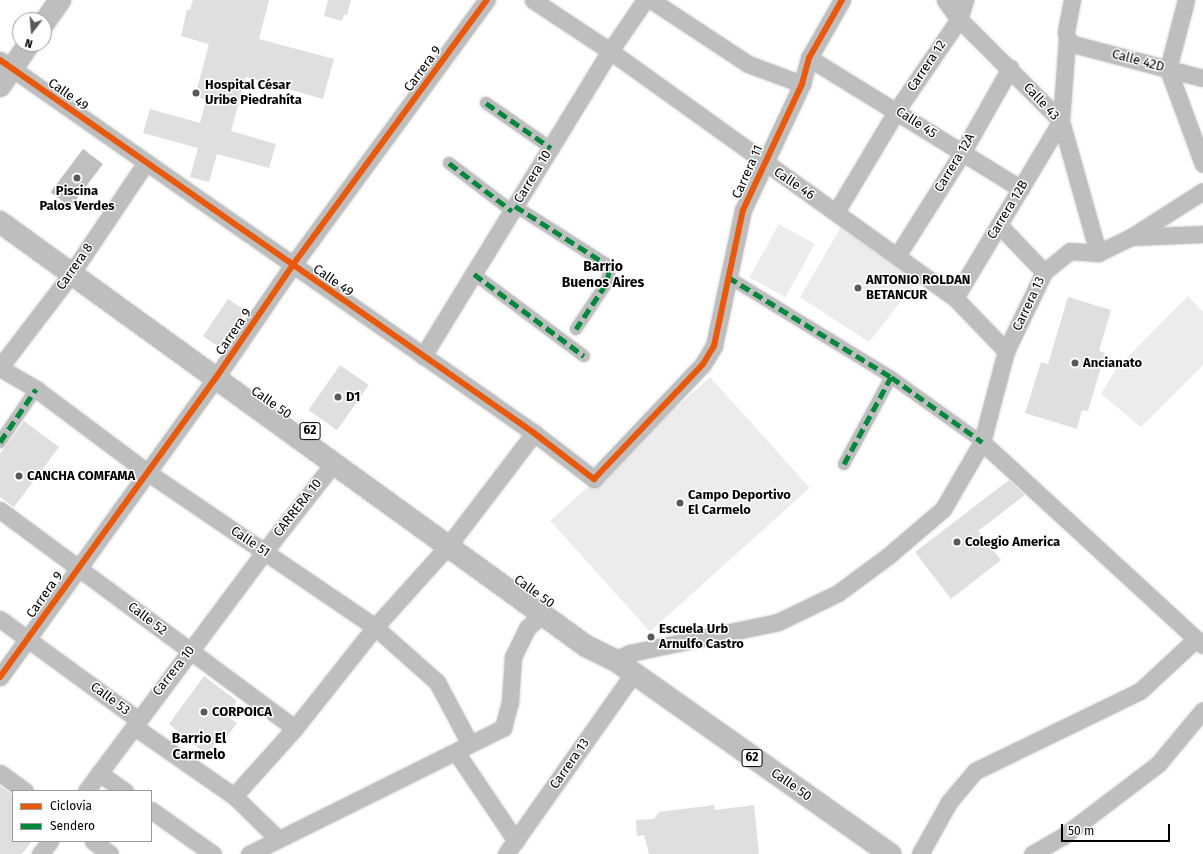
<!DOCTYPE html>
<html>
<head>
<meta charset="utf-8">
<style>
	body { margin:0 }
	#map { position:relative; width:1203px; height:854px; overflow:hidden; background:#fff; font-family:"Fira Sans",sans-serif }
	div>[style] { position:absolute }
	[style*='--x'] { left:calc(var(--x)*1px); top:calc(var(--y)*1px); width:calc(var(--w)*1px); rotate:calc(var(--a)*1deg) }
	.green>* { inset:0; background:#ececec; transform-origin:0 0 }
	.water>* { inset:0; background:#bfbfbf; transform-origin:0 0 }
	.building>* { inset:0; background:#dfdfdf; transform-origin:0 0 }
	.roads { filter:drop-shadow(0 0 1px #dbdbdb) drop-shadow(0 0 1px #dbdbdb) }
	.pedestrian>* { height:12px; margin:-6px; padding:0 6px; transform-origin:6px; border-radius:6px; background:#bebebe }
	.minor>* { height:17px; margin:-8.5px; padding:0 8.5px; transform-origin:8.5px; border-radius:8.5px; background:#bebebe }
	.primary>* { height:22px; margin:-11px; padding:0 11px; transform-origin:11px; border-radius:11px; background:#bebebe }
	.quiet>* { height:5px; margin-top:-2.5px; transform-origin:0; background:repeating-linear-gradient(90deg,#00873e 0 10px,transparent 0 15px) }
	.cycleway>* { height:6px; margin:-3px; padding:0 3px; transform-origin:3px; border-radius:3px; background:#e8590c }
	.dots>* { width:11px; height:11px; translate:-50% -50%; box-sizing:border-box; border:2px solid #fff; border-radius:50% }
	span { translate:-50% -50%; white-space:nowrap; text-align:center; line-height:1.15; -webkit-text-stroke:3px #fff; paint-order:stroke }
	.shield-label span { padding:1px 3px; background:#fff; border:1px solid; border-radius:3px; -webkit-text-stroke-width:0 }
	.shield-label { font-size:12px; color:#000; font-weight:700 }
	.street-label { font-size:13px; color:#000 }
	.poi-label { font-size:13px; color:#000; font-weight:700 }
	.left { translate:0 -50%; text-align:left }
	.neighbourhood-label { font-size:14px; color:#000; font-weight:700 }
	.legend { position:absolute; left:12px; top:790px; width:140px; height:52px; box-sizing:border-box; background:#fff; border:1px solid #999; margin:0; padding:5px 7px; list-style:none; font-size:12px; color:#000 }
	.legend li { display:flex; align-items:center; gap:8px; height:20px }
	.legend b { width:20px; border:1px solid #999 }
	.north { position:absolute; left:12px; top:12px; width:40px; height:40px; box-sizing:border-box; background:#fff; border:1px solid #999; border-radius:50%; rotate:196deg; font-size:11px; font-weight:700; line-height:16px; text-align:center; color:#000 }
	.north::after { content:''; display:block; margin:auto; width:14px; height:18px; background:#595959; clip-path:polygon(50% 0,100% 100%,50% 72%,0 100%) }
	.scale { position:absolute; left:1061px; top:824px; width:109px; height:18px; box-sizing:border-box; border:2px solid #000; border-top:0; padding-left:5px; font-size:12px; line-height:14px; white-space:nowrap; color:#000; -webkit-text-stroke:3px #fff; paint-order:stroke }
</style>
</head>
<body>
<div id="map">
	<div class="green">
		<div style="clip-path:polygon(844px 222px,919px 278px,869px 342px,800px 297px)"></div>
		<div style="left:779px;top:224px;width:41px;height:61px;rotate:29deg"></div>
		<div style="clip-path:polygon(1188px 296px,1203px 312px,1203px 365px,1141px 427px,1101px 394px,1116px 369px)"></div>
		<div style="left:710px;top:377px;width:149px;height:215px;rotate:48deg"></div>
	</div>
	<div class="water">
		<div style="left:83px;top:149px;width:25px;height:54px;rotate:37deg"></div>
	</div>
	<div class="building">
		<div style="clip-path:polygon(193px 0,269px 0,259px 39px,334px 59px,323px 99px,246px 77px,231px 131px,276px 144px,269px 168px,217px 154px,209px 182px,190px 177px,198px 148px,143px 133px,150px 109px,200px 123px,206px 100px,195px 96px,209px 44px,181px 36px,187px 9px,190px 10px)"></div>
		<div style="clip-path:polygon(328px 0,351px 0,347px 15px,344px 15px,342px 21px,324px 16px)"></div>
		<div style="clip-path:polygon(1068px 297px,1111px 310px,1099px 351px,1105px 353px,1094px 391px,1088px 411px,1082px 410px,1077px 429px,1025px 413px,1041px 362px,1048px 364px)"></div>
		<div style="left:228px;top:299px;width:22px;height:45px;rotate:34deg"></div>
		<div style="left:340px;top:365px;width:35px;height:55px;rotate:35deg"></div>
		<div style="clip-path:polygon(24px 421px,59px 447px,14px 507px,0 497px,0 454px)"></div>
		<div style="clip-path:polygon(1009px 480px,1025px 495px,978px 531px,1001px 560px,951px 599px,915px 552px)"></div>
		<div style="clip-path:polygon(204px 676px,237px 701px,227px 716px,237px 723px,226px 738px,221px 735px,207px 755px,169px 724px)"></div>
		<div style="clip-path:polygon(0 786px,13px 795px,13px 841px,32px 841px,22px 854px,0 854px)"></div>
		<div style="clip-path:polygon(714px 805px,715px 810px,754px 805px,759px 854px,649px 854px,644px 835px,637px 836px,636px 820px,654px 819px,659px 812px)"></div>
	</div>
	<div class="roads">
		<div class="pedestrian">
			<div style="--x:486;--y:103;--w:79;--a:34.7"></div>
			<div style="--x:449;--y:163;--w:79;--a:37.3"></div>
			<div style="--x:515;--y:206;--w:108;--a:32.5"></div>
			<div style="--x:606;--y:264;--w:9;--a:69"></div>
			<div style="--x:609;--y:272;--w:12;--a:104"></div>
			<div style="--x:606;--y:284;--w:54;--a:123.7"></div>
			<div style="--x:474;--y:274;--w:137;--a:36.7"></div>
			<div style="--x:728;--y:277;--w:191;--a:31.5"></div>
			<div style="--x:891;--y:377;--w:112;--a:35.5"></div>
			<div style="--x:0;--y:442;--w:64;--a:-55.8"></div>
			<div style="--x:844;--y:464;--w:99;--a:-61.6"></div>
		</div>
		<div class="minor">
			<div style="--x:533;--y:0;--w:92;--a:33.5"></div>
			<div style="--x:610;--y:51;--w:424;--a:35.6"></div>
			<div style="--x:955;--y:298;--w:74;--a:46.1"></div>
			<div style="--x:651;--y:0;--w:116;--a:33.4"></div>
			<div style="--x:748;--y:64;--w:58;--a:20.3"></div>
			<div style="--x:945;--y:0;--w:24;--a:54"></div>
			<div style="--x:959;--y:19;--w:144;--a:45"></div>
			<div style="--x:1061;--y:121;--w:137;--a:74.3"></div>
			<div style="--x:1072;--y:0;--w:32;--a:101"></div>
			<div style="--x:1066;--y:31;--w:8;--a:83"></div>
			<div style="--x:1067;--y:39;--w:8;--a:40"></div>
			<div style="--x:1073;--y:44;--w:134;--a:14.7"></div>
			<div style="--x:1186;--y:0;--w:71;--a:104.6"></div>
			<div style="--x:1168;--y:69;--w:101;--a:69.8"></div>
			<div style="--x:809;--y:58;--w:249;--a:31.7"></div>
			<div style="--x:0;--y:60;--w:651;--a:34.93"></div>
			<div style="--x:534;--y:433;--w:76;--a:37.5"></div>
			<div style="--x:594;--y:479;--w:158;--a:-46.5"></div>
			<div style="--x:703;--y:364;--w:21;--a:-59"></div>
			<div style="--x:714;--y:346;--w:139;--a:-78"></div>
			<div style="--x:743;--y:210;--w:139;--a:-64.9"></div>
			<div style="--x:802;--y:84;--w:27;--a:-75"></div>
			<div style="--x:809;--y:58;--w:67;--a:-60.4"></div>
			<div style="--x:836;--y:212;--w:119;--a:-59.1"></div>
			<div style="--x:897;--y:110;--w:110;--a:-55.7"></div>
			<div style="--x:959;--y:19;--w:20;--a:-72"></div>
			<div style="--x:999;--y:225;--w:65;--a:46.2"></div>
			<div style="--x:1131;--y:237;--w:72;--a:-2.4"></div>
			<div style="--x:897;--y:256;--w:122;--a:-57.7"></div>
			<div style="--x:962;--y:153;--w:98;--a:-60.5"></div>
			<div style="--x:955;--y:298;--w:206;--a:-59.1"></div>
			<div style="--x:1061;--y:121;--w:82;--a:-85.8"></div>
			<div style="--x:423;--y:356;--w:358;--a:-58.5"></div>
			<div style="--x:610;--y:51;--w:62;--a:-55.5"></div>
			<div style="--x:0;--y:367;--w:117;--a:-52.6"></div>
			<div style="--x:71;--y:274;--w:133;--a:-56.1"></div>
			<div style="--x:0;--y:368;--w:42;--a:30.3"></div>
			<div style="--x:36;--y:389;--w:139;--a:36.8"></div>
			<div style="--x:147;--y:472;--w:276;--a:34.2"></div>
			<div style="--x:375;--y:627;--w:83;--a:41.6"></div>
			<div style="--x:437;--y:682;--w:70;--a:62"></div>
			<div style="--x:982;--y:442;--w:300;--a:42.6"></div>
			<div style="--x:0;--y:510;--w:367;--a:36.5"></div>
			<div style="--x:0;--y:619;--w:170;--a:36.1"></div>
			<div style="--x:137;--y:719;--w:11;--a:80"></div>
			<div style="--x:139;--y:730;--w:116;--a:34.8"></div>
			<div style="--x:234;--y:796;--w:60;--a:44.3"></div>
			<div style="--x:615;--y:660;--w:17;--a:-25"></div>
			<div style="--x:630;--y:653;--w:151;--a:-11.8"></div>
			<div style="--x:778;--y:622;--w:67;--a:-25.8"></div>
			<div style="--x:838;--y:593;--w:62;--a:-36.5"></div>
			<div style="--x:888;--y:556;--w:72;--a:-40.5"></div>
			<div style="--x:943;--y:509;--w:78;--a:-59.8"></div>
			<div style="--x:982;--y:442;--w:94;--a:-75.2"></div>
			<div style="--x:1006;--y:351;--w:88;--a:-64.3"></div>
			<div style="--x:1044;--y:272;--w:33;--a:-39"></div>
			<div style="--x:1070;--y:251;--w:28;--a:4"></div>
			<div style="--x:1098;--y:253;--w:37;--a:-26"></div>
			<div style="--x:1131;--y:237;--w:85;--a:-32.6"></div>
			<div style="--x:0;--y:677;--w:367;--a:-54.2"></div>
			<div style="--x:215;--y:379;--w:137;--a:-55.7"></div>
			<div style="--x:292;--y:266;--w:330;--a:-53.8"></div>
			<div style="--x:456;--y:752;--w:107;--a:56"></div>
			<div style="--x:0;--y:773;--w:31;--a:36"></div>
			<div style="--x:99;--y:773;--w:32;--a:35"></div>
			<div style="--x:86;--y:791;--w:298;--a:-53.3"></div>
			<div style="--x:264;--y:552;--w:112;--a:-51.9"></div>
			<div style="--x:234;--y:796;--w:91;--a:-48.1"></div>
			<div style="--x:295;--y:728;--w:129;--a:-51.6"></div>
			<div style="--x:375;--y:627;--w:109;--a:-48"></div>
			<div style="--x:448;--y:546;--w:142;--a:-52.7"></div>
			<div style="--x:151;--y:810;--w:76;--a:35.4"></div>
			<div style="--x:93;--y:841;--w:21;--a:37"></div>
			<div style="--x:40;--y:854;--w:16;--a:-52"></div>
			<div style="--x:249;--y:854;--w:284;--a:-26.4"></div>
			<div style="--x:503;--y:728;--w:27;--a:-75"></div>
			<div style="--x:510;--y:702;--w:45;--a:-86.2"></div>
			<div style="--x:513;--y:657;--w:32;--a:-64"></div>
			<div style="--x:527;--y:628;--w:20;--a:-41"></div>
			<div style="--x:506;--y:854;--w:220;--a:-54.8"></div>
			<div style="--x:920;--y:854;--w:60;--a:-60.9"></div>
			<div style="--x:949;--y:802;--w:40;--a:-50"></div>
			<div style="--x:975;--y:771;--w:183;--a:-25.9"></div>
			<div style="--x:1140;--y:691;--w:76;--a:-42.9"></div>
			<div style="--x:1032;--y:854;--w:34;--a:-30"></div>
			<div style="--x:1062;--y:837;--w:121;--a:-37.2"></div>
			<div style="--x:1158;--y:764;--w:70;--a:-50.2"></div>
		</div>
		<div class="primary">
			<div style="--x:44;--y:23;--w:28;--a:-55"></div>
			<div style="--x:0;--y:86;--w:51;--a:-55.4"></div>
			<div style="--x:0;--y:222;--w:723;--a:35.89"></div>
			<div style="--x:586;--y:646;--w:32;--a:26"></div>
			<div style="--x:615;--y:660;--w:337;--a:35.2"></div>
		</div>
	</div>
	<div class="quiet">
		<div style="--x:486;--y:103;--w:79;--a:34.7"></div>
		<div style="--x:449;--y:163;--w:79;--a:37.3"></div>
		<div style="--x:515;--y:206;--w:108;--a:32.5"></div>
		<div style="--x:606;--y:264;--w:9;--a:69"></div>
		<div style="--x:609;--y:272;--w:12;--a:104"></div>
		<div style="--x:606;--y:284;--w:54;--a:123.7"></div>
		<div style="--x:474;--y:274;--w:137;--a:36.7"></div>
		<div style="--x:728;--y:277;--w:191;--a:31.5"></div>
		<div style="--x:891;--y:377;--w:112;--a:35.5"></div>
		<div style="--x:0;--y:442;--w:64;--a:-55.8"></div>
		<div style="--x:844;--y:464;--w:99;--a:-61.6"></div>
	</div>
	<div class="cycleway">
		<div style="--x:0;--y:60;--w:651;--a:34.93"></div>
		<div style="--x:534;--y:433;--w:76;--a:37.5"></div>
		<div style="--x:594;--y:479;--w:158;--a:-46.5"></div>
		<div style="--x:703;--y:364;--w:21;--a:-59"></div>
		<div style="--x:714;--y:346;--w:139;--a:-78"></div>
		<div style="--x:743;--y:210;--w:139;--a:-64.9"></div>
		<div style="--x:802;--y:84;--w:27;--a:-75"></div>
		<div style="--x:809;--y:58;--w:67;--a:-60.4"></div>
		<div style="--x:0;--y:677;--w:367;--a:-54.2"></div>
		<div style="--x:215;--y:379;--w:137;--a:-55.7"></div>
		<div style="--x:292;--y:266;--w:330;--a:-53.8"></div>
	</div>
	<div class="dots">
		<div style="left:196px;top:93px;background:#595959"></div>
		<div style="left:77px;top:178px;background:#595959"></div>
		<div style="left:858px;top:288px;background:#595959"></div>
		<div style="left:1075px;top:363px;background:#595959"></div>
		<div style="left:338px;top:397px;background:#595959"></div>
		<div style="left:19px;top:476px;background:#595959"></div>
		<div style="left:680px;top:503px;background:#595959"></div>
		<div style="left:957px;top:542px;background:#595959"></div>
		<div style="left:651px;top:637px;background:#595959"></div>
		<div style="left:204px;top:712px;background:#595959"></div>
	</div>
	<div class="shield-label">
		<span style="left:310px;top:431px">62</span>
		<span style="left:752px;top:758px">62</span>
	</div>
	<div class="street-label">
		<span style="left:1138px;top:61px;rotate:15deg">Calle 42D</span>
		<span style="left:927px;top:66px;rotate:-56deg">Carrera 12</span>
		<span style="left:423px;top:69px;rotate:-54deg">Carrera 9</span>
		<span style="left:68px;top:95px;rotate:35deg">Calle 49</span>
		<span style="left:1041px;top:102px;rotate:47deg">Calle 43</span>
		<span style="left:916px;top:123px;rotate:33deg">Calle 45</span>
		<span style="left:955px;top:163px;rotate:-59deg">Carrera 12A</span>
		<span style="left:748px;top:172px;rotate:-66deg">Carrera 11</span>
		<span style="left:533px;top:177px;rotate:-59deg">Carrera 10</span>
		<span style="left:794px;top:184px;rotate:34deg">Calle 46</span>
		<span style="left:1008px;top:210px;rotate:-59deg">Carrera 12B</span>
		<span style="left:75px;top:267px;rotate:-55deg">Carrera 8</span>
		<span style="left:333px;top:281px;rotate:35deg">Calle 49</span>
		<span style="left:1029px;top:304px;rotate:-65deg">Carrera 13</span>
		<span style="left:234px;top:332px;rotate:-56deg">Carrera 9</span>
		<span style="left:271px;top:403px;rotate:35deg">Calle 50</span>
		<span style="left:298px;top:508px;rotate:-52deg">CARRERA 10</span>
		<span style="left:250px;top:542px;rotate:34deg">Calle 51</span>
		<span style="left:534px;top:592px;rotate:36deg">Calle 50</span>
		<span style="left:45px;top:595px;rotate:-55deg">Carrera 9</span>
		<span style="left:147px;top:619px;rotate:37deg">Calle 52</span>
		<span style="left:174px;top:671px;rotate:-52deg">Carrera 10</span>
		<span style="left:110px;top:699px;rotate:37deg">Calle 53</span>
		<span style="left:570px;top:764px;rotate:-55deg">Carrera 13</span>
		<span style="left:791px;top:785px;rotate:35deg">Calle 50</span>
	</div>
	<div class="poi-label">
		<span class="left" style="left:205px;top:93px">Hospital César<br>Uribe Piedrahíta</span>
		<span style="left:77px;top:199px">Piscina<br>Palos Verdes</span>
		<span class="left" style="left:866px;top:288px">ANTONIO ROLDAN<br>BETANCUR</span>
		<span class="left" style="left:1083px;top:363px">Ancianato</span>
		<span class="left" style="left:346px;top:397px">D1</span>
		<span class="left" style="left:27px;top:476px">CANCHA COMFAMA</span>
		<span class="left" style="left:688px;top:503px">Campo Deportivo<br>El Carmelo</span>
		<span class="left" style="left:965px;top:542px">Colegio America</span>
		<span class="left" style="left:659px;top:637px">Escuela Urb<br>Arnulfo Castro</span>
		<span class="left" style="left:212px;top:712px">CORPOICA</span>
	</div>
	<div class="neighbourhood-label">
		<span style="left:603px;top:275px">Barrio<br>Buenos Aires</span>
		<span style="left:199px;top:747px">Barrio El<br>Carmelo</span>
	</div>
	<ul class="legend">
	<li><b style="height:5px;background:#e8590c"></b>Ciclovía</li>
	<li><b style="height:5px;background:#00873e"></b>Sendero</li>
	</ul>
	<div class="north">N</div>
	<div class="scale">50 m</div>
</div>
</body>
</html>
